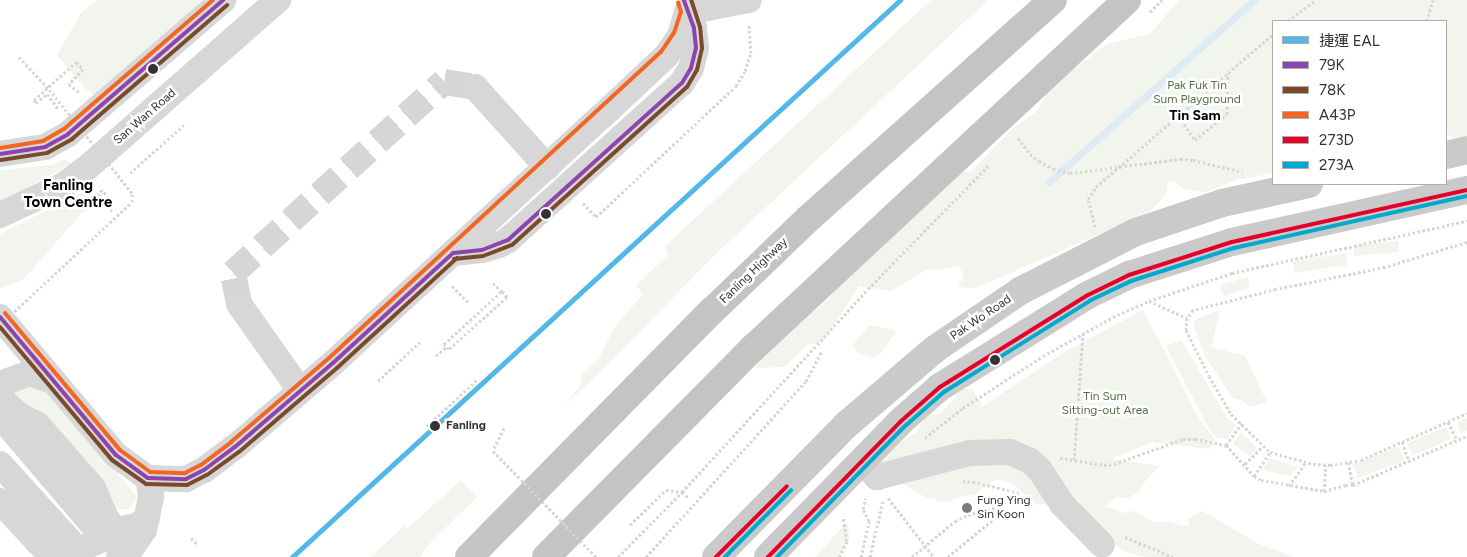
<!DOCTYPE html>
<html>
<head>
<meta charset="utf-8">
<style>
	body { margin:0 }
	#map { position:relative; width:1467px; height:557px; overflow:hidden; background:#fff; font-family:Figtree,"Noto Sans TC",sans-serif }
	div>[style] { position:absolute }
	[style*='--x'] { left:calc(var(--x)*1px); top:calc(var(--y)*1px); width:calc(var(--w)*1px); rotate:calc(var(--a)*1deg) }
	.green>* { inset:0; background:#f1f5ed; transform-origin:0 0 }
	.stream>* { height:7px; margin:-3.5px; padding:0 3.5px; transform-origin:3.5px; border-radius:3.5px; background:#ddebf3 }
	.minor-tunnel>* { height:26px; margin-top:-13px; transform-origin:0; background:repeating-linear-gradient(90deg,#d6d6d6 0 26px,transparent 0 39px) }
	.path>* { height:3px; margin-top:-1.5px; transform-origin:0; background:repeating-linear-gradient(90deg,#d6d6d6 0 2.5px,transparent 0 5px) }
	.minor>* { height:26px; margin:-13px; padding:0 13px; transform-origin:13px; border-radius:13px; background:#d7d7d7 }
	.major>* { height:28px; margin:-14px; padding:0 14px; transform-origin:14px; border-radius:14px; background:#cacaca }
	.highway>* { height:28px; margin:-14px; padding:0 14px; transform-origin:14px; border-radius:14px; background:#c4c4c4 }
	.path-bridge>* { height:3px; margin-top:-1.5px; transform-origin:0; background:repeating-linear-gradient(90deg,#d6d6d6 0 2.5px,transparent 0 5px) }
	.bus-1>* { height:4px; margin:-2px; padding:0 2px; transform-origin:2px; border-radius:2px; background:#8e44ad }
	.bus-2>* { height:4px; margin:-2px; padding:0 2px; transform-origin:2px; border-radius:2px; background:#7a4b2a }
	.bus-3>* { height:4px; margin:-2px; padding:0 2px; transform-origin:2px; border-radius:2px; background:#f26522 }
	.bus-4>* { height:4px; margin:-2px; padding:0 2px; transform-origin:2px; border-radius:2px; background:#e4002b }
	.bus-5>* { height:4px; margin:-2px; padding:0 2px; transform-origin:2px; border-radius:2px; background:#00a9ce }
	.metro-1>* { height:5px; margin:-2.5px; padding:0 2.5px; transform-origin:2.5px; border-radius:2.5px; background:#53b7e8 }
	.dots>* { width:14px; height:14px; translate:-50% -50%; box-sizing:border-box; border:2px solid #fff; border-radius:50% }
	span { translate:-50% -50%; white-space:nowrap; text-align:center; line-height:1.15; -webkit-text-stroke:5px #fff; paint-order:stroke }
	.park-label { font-size:12px; color:#56703f }
	.street-label { font-size:12px; color:#333 }
	.stop-label { font-size:12px; color:#333; font-weight:700 }
	.left { translate:0 -50%; text-align:left }
	.poi-label { font-size:12px; color:#333 }
	.neighbourhood-label { font-size:14px; color:#000; font-weight:700 }
	.quarter-label { font-size:15px; color:#000; font-weight:700 }
	.legend { position:absolute; left:1272px; top:20px; width:175px; height:165px; box-sizing:border-box; background:#fff; border:1px solid #adadad; margin:0; padding:6px 9px; list-style:none; font-size:15px; color:#333 }
	.legend li { display:flex; align-items:center; gap:10px; height:25px }
	.legend b { width:25px; border:1px solid #adadad }
</style>
</head>
<body>
<div id="map">
	<div class="green">
		<div style="clip-path:polygon(98px 0,201px 0,191px 15px,101px 102px,85px 88px,57px 55px,81px 13px)"></div>
		<div style="clip-path:polygon(931px 0,988px 0,719px 251px,585px 387px,564px 405px,579px 387px,582px 375px,599px 358px,614px 328px,643px 294px,636px 286px,668px 255px,665px 246px)"></div>
		<div style="clip-path:polygon(1179px 0,1467px 0,1467px 140px,1461px 141px,1446px 134px,1446px 21px,1273px 21px,1273px 173px,1237px 180px,1205px 192px,1184px 189px,1173px 180px,1168px 181px,1166px 195px,1148px 213px,976px 288px,958px 287px,964px 275px,958px 266px,924px 271px,891px 291px,859px 286px,823px 342px,807px 345px,784px 367px,757px 368px,755px 352px,795px 319px,813px 312px,831px 297px,833px 283px,956px 168px,970px 173px,1010px 131px,1038px 110px,1049px 88px,1107px 44px,1150px 34px)"></div>
		<div style="clip-path:polygon(65px 159px,70px 164px,0 203px,0 170px,52px 165px)"></div>
		<div style="clip-path:polygon(85px 191px,95px 203px,81px 214px,24px 279px,0 288px,0 234px)"></div>
		<div style="left:1398px;top:241px;width:11px;height:45px;rotate:85deg"></div>
		<div style="left:1346px;top:253px;width:12px;height:54px;rotate:81deg"></div>
		<div style="clip-path:polygon(1248px 277px,1250px 287px,1224px 296px,1220px 285px)"></div>
		<div style="clip-path:polygon(1143px 310px,1200px 420px,1215px 440px,1210px 449px,1152px 442px,1111px 459px,1160px 466px,1146px 480px,1139px 492px,1128px 498px,1116px 497px,1104px 506px,1123px 513px,1134px 511px,1154px 522px,1169px 522px,1185px 526px,1189px 526px,1188px 519px,1202px 511px,1259px 544px,1294px 557px,1145px 557px,1126px 552px,1101px 537px,1074px 508px,1081px 502px,1048px 482px,1049px 503px,1038px 505px,1010px 482px,996px 479px,974px 495px,964px 496px,945px 502px,925px 497px,899px 482px,887px 465px,876px 459px,883px 451px,916px 433px,926px 417px,939px 414px,954px 400px,960px 389px,972px 389px,982px 404px,980px 408px,1061px 354px)"></div>
		<div style="clip-path:polygon(1220px 310px,1211px 347px,1245px 356px,1267px 402px,1250px 407px,1242px 400px,1233px 398px,1205px 356px,1193px 324px,1197px 318px)"></div>
		<div style="clip-path:polygon(869px 325px,897px 331px,882px 352px,873px 358px,858px 353px,853px 345px)"></div>
		<div style="clip-path:polygon(1181px 340px,1228px 419px,1236px 425px,1227px 439px,1217px 438px,1210px 431px,1166px 346px)"></div>
		<div style="clip-path:polygon(25px 382px,42px 387px,56px 400px,125px 482px,137px 497px,130px 509px,116px 509px,23px 405px,15px 392px)"></div>
		<div style="clip-path:polygon(1467px 418px,1467px 430px,1461px 433px,1457px 423px)"></div>
		<div style="left:1446px;top:427px;width:13px;height:42px;rotate:67deg"></div>
		<div style="clip-path:polygon(1241px 432px,1257px 448px,1249px 456px,1233px 444px)"></div>
		<div style="left:1399px;top:447px;width:15px;height:49px;rotate:70deg"></div>
		<div style="clip-path:polygon(1269px 458px,1298px 467px,1289px 476px,1263px 470px)"></div>
		<div style="clip-path:polygon(461px 480px,477px 497px,433px 540px,419px 557px,371px 557px,404px 526px,407px 529px)"></div>
		<div style="clip-path:polygon(847px 522px,850px 539px,837px 557px,815px 557px)"></div>
	</div>
	<div class="stream">
		<div style="--x:1049;--y:182;--w:274;--a:-41.6"></div>
	</div>
	<div class="minor-tunnel">
		<div style="--x:239;--y:304;--w:32;--a:-101"></div>
		<div style="--x:233;--y:273;--w:285;--a:-42.2"></div>
		<div style="--x:444;--y:82;--w:31;--a:9"></div>
	</div>
	<div class="path">
		<div style="--x:1150;--y:12;--w:17;--a:-45"></div>
		<div style="--x:1288;--y:21;--w:35;--a:-37"></div>
		<div style="--x:1427;--y:21;--w:22;--a:-74"></div>
		<div style="--x:34;--y:100;--w:57;--a:-42.1"></div>
		<div style="--x:76;--y:62;--w:10;--a:45"></div>
		<div style="--x:83;--y:69;--w:21;--a:133"></div>
		<div style="--x:69;--y:84;--w:13;--a:39"></div>
		<div style="--x:34;--y:100;--w:4;--a:56"></div>
		<div style="--x:36;--y:103;--w:14;--a:-39"></div>
		<div style="--x:47;--y:94;--w:20;--a:53"></div>
		<div style="--x:1178;--y:116;--w:29;--a:55"></div>
		<div style="--x:1195;--y:140;--w:41;--a:-39.1"></div>
		<div style="--x:1227;--y:114;--w:41;--a:-88.6"></div>
		<div style="--x:1018;--y:138;--w:20;--a:53"></div>
		<div style="--x:1030;--y:154;--w:11;--a:38"></div>
		<div style="--x:1039;--y:161;--w:16;--a:30"></div>
		<div style="--x:1053;--y:169;--w:17;--a:13"></div>
		<div style="--x:1070;--y:173;--w:111;--a:-7.3"></div>
		<div style="--x:1180;--y:159;--w:13;--a:4"></div>
		<div style="--x:1193;--y:160;--w:51;--a:13.5"></div>
		<div style="--x:130;--y:173;--w:72;--a:-41.6"></div>
		<div style="--x:112;--y:202;--w:16;--a:-130"></div>
		<div style="--x:102;--y:190;--w:6;--a:135"></div>
		<div style="--x:98;--y:194;--w:22;--a:51"></div>
		<div style="--x:583;--y:203;--w:19;--a:47"></div>
		<div style="--x:596;--y:217;--w:192;--a:-43.1"></div>
		<div style="--x:736;--y:86;--w:17;--a:-59"></div>
		<div style="--x:745;--y:71;--w:19;--a:-72"></div>
		<div style="--x:751;--y:53;--w:28;--a:-94"></div>
		<div style="--x:1095;--y:227;--w:29;--a:-104"></div>
		<div style="--x:1088;--y:199;--w:14;--a:-56"></div>
		<div style="--x:1096;--y:187;--w:234;--a:-40.8"></div>
		<div style="--x:1467;--y:242;--w:86;--a:163"></div>
		<div style="--x:1385;--y:267;--w:111;--a:168.6"></div>
		<div style="--x:1276;--y:289;--w:86;--a:165.8"></div>
		<div style="--x:1193;--y:310;--w:10;--a:127"></div>
		<div style="--x:1187;--y:318;--w:12;--a:95"></div>
		<div style="--x:1186;--y:330;--w:51;--a:63.4"></div>
		<div style="--x:1209;--y:376;--w:44;--a:59.9"></div>
		<div style="--x:1231;--y:414;--w:54;--a:44.3"></div>
		<div style="--x:1270;--y:452;--w:45;--a:15.6"></div>
		<div style="--x:1313;--y:464;--w:17;--a:3"></div>
		<div style="--x:1330;--y:465;--w:31;--a:-9"></div>
		<div style="--x:1361;--y:460;--w:116;--a:-23.9"></div>
		<div style="--x:493;--y:283;--w:12;--a:42"></div>
		<div style="--x:502;--y:291;--w:8;--a:50"></div>
		<div style="--x:507;--y:297;--w:78;--a:138.1"></div>
		<div style="--x:449;--y:349;--w:7;--a:-135"></div>
		<div style="--x:444;--y:344;--w:79;--a:-42.4"></div>
		<div style="--x:452;--y:286;--w:23;--a:45"></div>
		<div style="--x:1149;--y:301;--w:42;--a:24.1"></div>
		<div style="--x:436;--y:356;--w:13;--a:-42"></div>
		<div style="--x:378;--y:381;--w:59;--a:-42.9"></div>
		<div style="--x:1448;--y:422;--w:20;--a:63"></div>
		<div style="--x:925;--y:438;--w:48;--a:-38.3"></div>
		<div style="--x:963;--y:408;--w:95;--a:-33"></div>
		<div style="--x:1043;--y:356;--w:80;--a:-29.1"></div>
		<div style="--x:1113;--y:317;--w:39;--a:-24"></div>
		<div style="--x:1149;--y:301;--w:88;--a:-18.6"></div>
		<div style="--x:1232;--y:273;--w:241;--a:-12.5"></div>
		<div style="--x:1402;--y:442;--w:20;--a:70"></div>
		<div style="--x:1226;--y:445;--w:27;--a:-54"></div>
		<div style="--x:1060;--y:458;--w:45;--a:9"></div>
		<div style="--x:1104;--y:465;--w:10;--a:-6"></div>
		<div style="--x:1114;--y:464;--w:73;--a:-19.9"></div>
		<div style="--x:1183;--y:439;--w:12;--a:0"></div>
		<div style="--x:1195;--y:439;--w:32;--a:11"></div>
		<div style="--x:1226;--y:445;--w:42;--a:47.9"></div>
		<div style="--x:1254;--y:476;--w:8;--a:30"></div>
		<div style="--x:1261;--y:480;--w:64;--a:9.9"></div>
		<div style="--x:1324;--y:491;--w:23;--a:-15"></div>
		<div style="--x:1346;--y:485;--w:7;--a:0"></div>
		<div style="--x:1353;--y:485;--w:124;--a:-23.3"></div>
		<div style="--x:1074;--y:460;--w:126;--a:-85.9"></div>
		<div style="--x:1348;--y:462;--w:24;--a:78"></div>
		<div style="--x:1245;--y:464;--w:25;--a:-45"></div>
		<div style="--x:1254;--y:476;--w:29;--a:-56"></div>
		<div style="--x:1289;--y:486;--w:29;--a:-55"></div>
		<div style="--x:1324;--y:491;--w:26;--a:-86"></div>
		<div style="--x:888;--y:498;--w:75;--a:52.1"></div>
		<div style="--x:630;--y:525;--w:50;--a:-44.2"></div>
		<div style="--x:666;--y:490;--w:16;--a:7"></div>
		<div style="--x:682;--y:492;--w:8;--a:40"></div>
		<div style="--x:1125;--y:537;--w:52;--a:22.6"></div>
		<div style="--x:191;--y:538;--w:8;--a:45"></div>
		<div style="--x:618;--y:557;--w:91;--a:-45.4"></div>
		<div style="--x:682;--y:492;--w:275;--a:-47.5"></div>
		<div style="--x:868;--y:289;--w:172;--a:-45.7"></div>
		<div style="--x:646;--y:557;--w:238;--a:-47.7"></div>
		<div style="--x:806;--y:381;--w:34;--a:-62"></div>
		<div style="--x:839;--y:557;--w:18;--a:-63"></div>
		<div style="--x:847;--y:541;--w:25;--a:-99"></div>
		<div style="--x:861;--y:557;--w:37;--a:-77"></div>
		<div style="--x:869;--y:521;--w:13;--a:-117"></div>
		<div style="--x:863;--y:509;--w:11;--a:-75"></div>
		<div style="--x:870;--y:557;--w:57;--a:-76.9"></div>
		<div style="--x:912;--y:557;--w:56;--a:-39.9"></div>
		<div style="--x:955;--y:521;--w:14;--a:-25"></div>
		<div style="--x:968;--y:515;--w:32;--a:-16"></div>
		<div style="--x:999;--y:506;--w:24;--a:-33"></div>
		<div style="--x:1019;--y:493;--w:45;--a:-166"></div>
		<div style="--x:975;--y:482;--w:12;--a:-175"></div>
		<div style="--x:948;--y:557;--w:72;--a:-39.9"></div>
		<div style="--x:1003;--y:511;--w:6;--a:-129"></div>
	</div>
	<div class="minor">
		<div style="--x:687;--y:12;--w:63;--a:-11"></div>
		<div style="--x:475;--y:87;--w:108;--a:48"></div>
		<div style="--x:0;--y:154;--w:46;--a:-8.8"></div>
		<div style="--x:45;--y:147;--w:26;--a:-29"></div>
		<div style="--x:68;--y:134;--w:205;--a:-40.8"></div>
		<div style="--x:0;--y:215;--w:71;--a:-25.1"></div>
		<div style="--x:64;--y:185;--w:31;--a:-37"></div>
		<div style="--x:89;--y:166;--w:252;--a:-41.3"></div>
		<div style="--x:453;--y:253;--w:29;--a:-6"></div>
		<div style="--x:482;--y:250;--w:18;--a:-16"></div>
		<div style="--x:499;--y:245;--w:10;--a:-29"></div>
		<div style="--x:508;--y:240;--w:234;--a:-42.1"></div>
		<div style="--x:682;--y:83;--w:17;--a:-59"></div>
		<div style="--x:691;--y:68;--w:21;--a:-76"></div>
		<div style="--x:696;--y:48;--w:20;--a:-96"></div>
		<div style="--x:694;--y:28;--w:17;--a:-114"></div>
		<div style="--x:239;--y:304;--w:105;--a:54.7"></div>
		<div style="--x:0;--y:317;--w:180;--a:50"></div>
		<div style="--x:116;--y:455;--w:39;--a:36"></div>
		<div style="--x:148;--y:478;--w:38;--a:2"></div>
		<div style="--x:186;--y:479;--w:20;--a:-27"></div>
		<div style="--x:204;--y:470;--w:39;--a:-37"></div>
		<div style="--x:235;--y:447;--w:129;--a:-40.6"></div>
		<div style="--x:333;--y:363;--w:365;--a:-42.6"></div>
		<div style="--x:602;--y:116;--w:88;--a:-43.2"></div>
		<div style="--x:666;--y:56;--w:24;--a:-55"></div>
		<div style="--x:680;--y:36;--w:25;--a:-74"></div>
		<div style="--x:0;--y:389;--w:11;--a:-45"></div>
		<div style="--x:8;--y:381;--w:23;--a:-20"></div>
		<div style="--x:30;--y:373;--w:23;--a:20"></div>
		<div style="--x:0;--y:397;--w:24;--a:45"></div>
		<div style="--x:17;--y:414;--w:24;--a:28"></div>
		<div style="--x:38;--y:425;--w:84;--a:48.9"></div>
		<div style="--x:93;--y:488;--w:33;--a:67"></div>
		<div style="--x:106;--y:518;--w:18;--a:52"></div>
		<div style="--x:0;--y:416;--w:162;--a:49.5"></div>
		<div style="--x:862;--y:460;--w:23;--a:49"></div>
		<div style="--x:877;--y:477;--w:96;--a:-14.5"></div>
		<div style="--x:970;--y:453;--w:40;--a:-1.4"></div>
		<div style="--x:1010;--y:452;--w:22;--a:24"></div>
		<div style="--x:1030;--y:461;--w:13;--a:42"></div>
		<div style="--x:1040;--y:470;--w:40;--a:57.1"></div>
		<div style="--x:1062;--y:504;--w:57;--a:45.7"></div>
		<div style="--x:0;--y:464;--w:116;--a:47.8"></div>
		<div style="--x:0;--y:501;--w:54;--a:47.2"></div>
		<div style="--x:37;--y:541;--w:11;--a:45"></div>
		<div style="--x:45;--y:549;--w:12;--a:14"></div>
		<div style="--x:57;--y:552;--w:21;--a:-5"></div>
		<div style="--x:78;--y:550;--w:54;--a:-24.2"></div>
		<div style="--x:127;--y:528;--w:12;--a:-14"></div>
		<div style="--x:139;--y:525;--w:11;--a:-41"></div>
		<div style="--x:119;--y:557;--w:13;--a:-32"></div>
		<div style="--x:130;--y:550;--w:24;--a:-55"></div>
		<div style="--x:144;--y:530;--w:35;--a:-78"></div>
		<div style="--x:151;--y:496;--w:18;--a:-99"></div>
	</div>
	<div class="major">
		<div style="--x:1446;--y:155;--w:22;--a:-13"></div>
		<div style="--x:716;--y:557;--w:185;--a:-45.4"></div>
		<div style="--x:846;--y:425;--w:117;--a:-40.5"></div>
		<div style="--x:935;--y:349;--w:103;--a:-34.3"></div>
		<div style="--x:1020;--y:291;--w:130;--a:-27"></div>
		<div style="--x:1136;--y:232;--w:91;--a:-18.6"></div>
		<div style="--x:1222;--y:203;--w:89;--a:-12.3"></div>
		<div style="--x:768;--y:557;--w:189;--a:-45.6"></div>
		<div style="--x:900;--y:422;--w:53;--a:-41.2"></div>
		<div style="--x:940;--y:387;--w:174;--a:-31.9"></div>
		<div style="--x:1088;--y:295;--w:46;--a:-26"></div>
		<div style="--x:1129;--y:275;--w:108;--a:-17.8"></div>
		<div style="--x:1232;--y:242;--w:241;--a:-12.5"></div>
	</div>
	<div class="highway">
		<div style="--x:469;--y:557;--w:347;--a:-45.4"></div>
		<div style="--x:713;--y:310;--w:133;--a:-43.8"></div>
		<div style="--x:809;--y:218;--w:327;--a:-41.8"></div>
		<div style="--x:546;--y:557;--w:294;--a:-45.3"></div>
		<div style="--x:753;--y:348;--w:511;--a:-42.94"></div>
	</div>
	<div class="path-bridge">
		<div style="--x:0;--y:325;--w:180;--a:-43"></div>
		<div style="--x:132;--y:202;--w:9;--a:-90"></div>
		<div style="--x:132;--y:193;--w:134;--a:-128.7"></div>
		<div style="--x:48;--y:88;--w:44;--a:-133.2"></div>
		<div style="--x:427;--y:426;--w:68;--a:-42.6"></div>
		<div style="--x:504;--y:428;--w:25;--a:116"></div>
		<div style="--x:493;--y:451;--w:148;--a:45.8"></div>
	</div>
	<div class="bus-1">
		<div style="--x:0;--y:154;--w:46;--a:-8.8"></div>
		<div style="--x:45;--y:147;--w:26;--a:-29"></div>
		<div style="--x:68;--y:134;--w:205;--a:-40.8"></div>
		<div style="--x:453;--y:253;--w:29;--a:-6"></div>
		<div style="--x:482;--y:250;--w:28;--a:-21"></div>
		<div style="--x:508;--y:240;--w:234;--a:-42.1"></div>
		<div style="--x:682;--y:83;--w:17;--a:-59"></div>
		<div style="--x:691;--y:68;--w:21;--a:-76"></div>
		<div style="--x:696;--y:48;--w:20;--a:-96"></div>
		<div style="--x:694;--y:28;--w:30;--a:-110"></div>
		<div style="--x:0;--y:317;--w:180;--a:50"></div>
		<div style="--x:116;--y:455;--w:39;--a:36"></div>
		<div style="--x:148;--y:478;--w:38;--a:2"></div>
		<div style="--x:186;--y:479;--w:20;--a:-27"></div>
		<div style="--x:204;--y:470;--w:39;--a:-37"></div>
		<div style="--x:235;--y:447;--w:129;--a:-40.6"></div>
		<div style="--x:333;--y:363;--w:163;--a:-42.5"></div>
	</div>
	<div class="bus-2">
		<div style="--x:1;--y:160;--w:47;--a:-8.7"></div>
		<div style="--x:47;--y:153;--w:29;--a:-29"></div>
		<div style="--x:72;--y:139;--w:205;--a:-40.8"></div>
		<div style="--x:454;--y:259;--w:29;--a:-6"></div>
		<div style="--x:483;--y:256;--w:31;--a:-21"></div>
		<div style="--x:512;--y:245;--w:236;--a:-42.1"></div>
		<div style="--x:687;--y:87;--w:20;--a:-60"></div>
		<div style="--x:697;--y:70;--w:23;--a:-77"></div>
		<div style="--x:702;--y:48;--w:21;--a:-95"></div>
		<div style="--x:700;--y:27;--w:28;--a:-108"></div>
		<div style="--x:0;--y:327;--w:174;--a:49.9"></div>
		<div style="--x:112;--y:460;--w:42;--a:35.2"></div>
		<div style="--x:146;--y:484;--w:41;--a:1.4"></div>
		<div style="--x:187;--y:485;--w:22;--a:-27"></div>
		<div style="--x:207;--y:475;--w:39;--a:-36"></div>
		<div style="--x:239;--y:452;--w:129;--a:-40.6"></div>
		<div style="--x:337;--y:368;--w:163;--a:-42.5"></div>
	</div>
	<div class="bus-3">
		<div style="--x:0;--y:148;--w:44;--a:-9.2"></div>
		<div style="--x:43;--y:141;--w:24;--a:-30"></div>
		<div style="--x:64;--y:129;--w:197;--a:-40.9"></div>
		<div style="--x:5;--y:313;--w:179;--a:50"></div>
		<div style="--x:120;--y:450;--w:37;--a:36"></div>
		<div style="--x:150;--y:472;--w:35;--a:2"></div>
		<div style="--x:185;--y:473;--w:18;--a:-27"></div>
		<div style="--x:201;--y:465;--w:38;--a:-37"></div>
		<div style="--x:231;--y:442;--w:129;--a:-40.6"></div>
		<div style="--x:329;--y:358;--w:452;--a:-42.7"></div>
		<div style="--x:661;--y:52;--w:23;--a:-56"></div>
		<div style="--x:674;--y:33;--w:22;--a:-72"></div>
		<div style="--x:681;--y:12;--w:10;--a:-107"></div>
	</div>
	<div class="bus-4">
		<div style="--x:716;--y:557;--w:100;--a:-45"></div>
		<div style="--x:768;--y:557;--w:189;--a:-45.6"></div>
		<div style="--x:900;--y:422;--w:53;--a:-41.2"></div>
		<div style="--x:940;--y:387;--w:174;--a:-31.9"></div>
		<div style="--x:1088;--y:295;--w:46;--a:-26"></div>
		<div style="--x:1129;--y:275;--w:108;--a:-17.8"></div>
		<div style="--x:1232;--y:242;--w:241;--a:-12.5"></div>
	</div>
	<div class="bus-5">
		<div style="--x:725;--y:557;--w:94;--a:-45.4"></div>
		<div style="--x:777;--y:557;--w:182;--a:-45.7"></div>
		<div style="--x:904;--y:427;--w:53;--a:-41.2"></div>
		<div style="--x:944;--y:392;--w:173;--a:-32"></div>
		<div style="--x:1091;--y:300;--w:44;--a:-25.4"></div>
		<div style="--x:1131;--y:281;--w:108;--a:-17.8"></div>
		<div style="--x:1234;--y:248;--w:239;--a:-12.6"></div>
	</div>
	<div class="metro-1">
		<div style="--x:292;--y:557;--w:825;--a:-42.49"></div>
	</div>
	<div class="dots">
		<div style="left:153px;top:69px;background:#333"></div>
		<div style="left:546px;top:214px;background:#333"></div>
		<div style="left:995px;top:360px;background:#333"></div>
		<div style="left:435px;top:426px;background:#333"></div>
		<div style="left:967px;top:508px;background:#7a7a7a"></div>
	</div>
	<div class="park-label">
		<span style="left:1197px;top:93px">Pak Fuk Tin<br>Sum Playground</span>
		<span style="left:1105px;top:404px">Tin Sum<br>Sitting-out Area</span>
	</div>
	<div class="street-label">
		<span style="left:145px;top:117px;rotate:-41deg">San Wan Road</span>
		<span style="left:754px;top:271px;rotate:-44deg">Fanling Highway</span>
		<span style="left:981px;top:318px;rotate:-34deg">Pak Wo Road</span>
	</div>
	<div class="stop-label">
		<span class="left" style="left:446px;top:426px">Fanling</span>
	</div>
	<div class="poi-label">
		<span class="left" style="left:977px;top:508px">Fung Ying<br>Sin Koon</span>
	</div>
	<div class="neighbourhood-label">
		<span style="left:1195px;top:116px">Tin Sam</span>
	</div>
	<div class="quarter-label">
		<span style="left:68px;top:194px">Fanling<br>Town Centre</span>
	</div>
	<ul class="legend">
	<li><b style="height:6px;background:#53b7e8"></b>捷運 EAL</li>
	<li><b style="height:6px;background:#8e44ad"></b>79K</li>
	<li><b style="height:6px;background:#7a4b2a"></b>78K</li>
	<li><b style="height:6px;background:#f26522"></b>A43P</li>
	<li><b style="height:6px;background:#e4002b"></b>273D</li>
	<li><b style="height:6px;background:#00a9ce"></b>273A</li>
	</ul>
</div>
</body>
</html>
